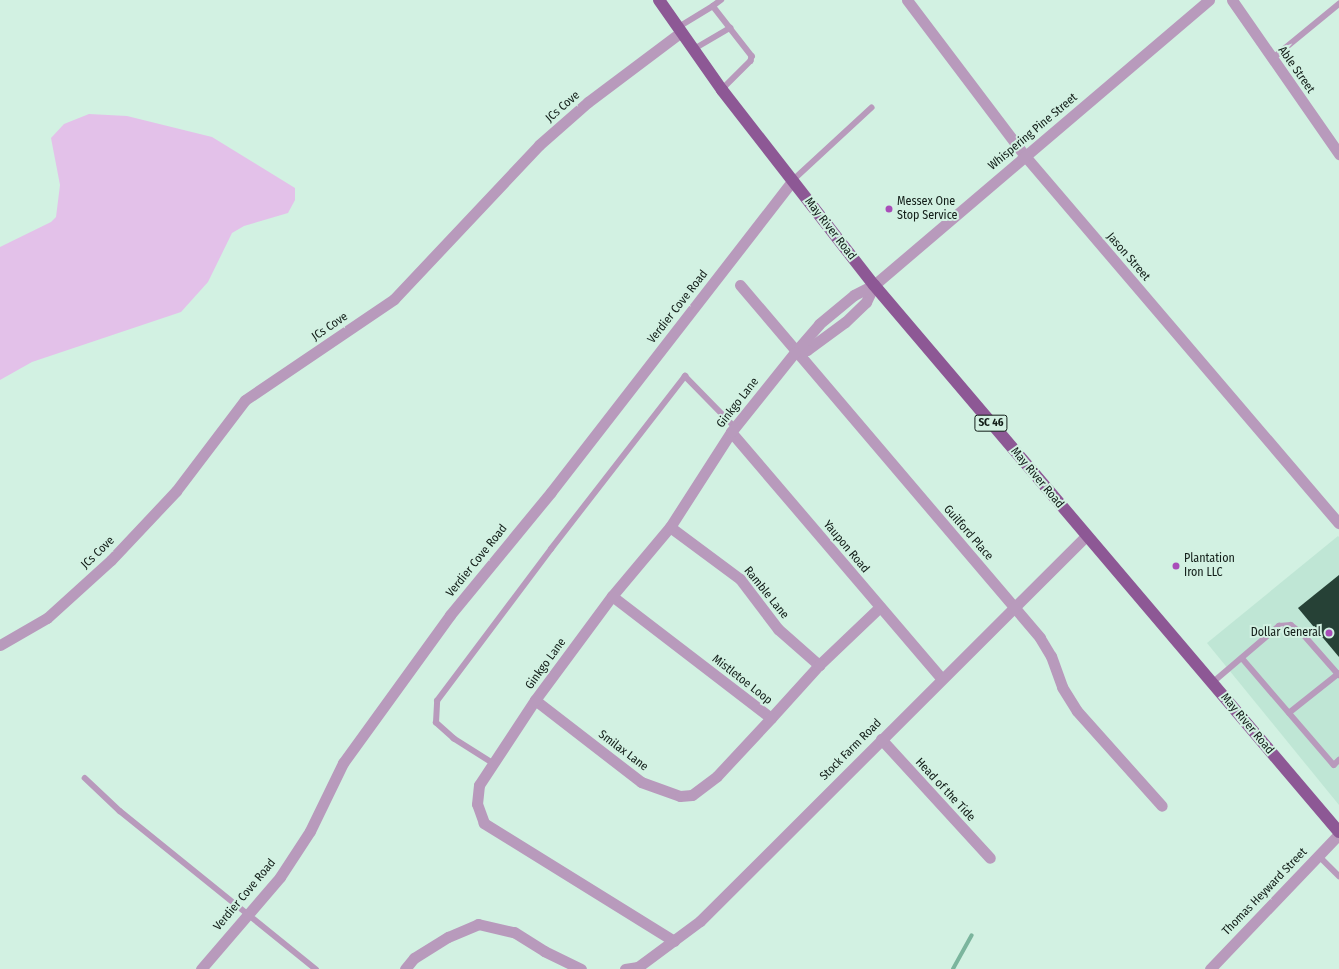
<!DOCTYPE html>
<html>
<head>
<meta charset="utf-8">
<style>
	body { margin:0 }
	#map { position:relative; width:1339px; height:969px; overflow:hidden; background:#d2f1e2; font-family:"Fira Sans Condensed",sans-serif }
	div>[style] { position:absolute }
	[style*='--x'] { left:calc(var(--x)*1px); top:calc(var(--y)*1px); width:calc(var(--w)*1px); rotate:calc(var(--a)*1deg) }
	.built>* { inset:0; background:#bfe6d5 }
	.green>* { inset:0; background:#e3c1e9 }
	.stream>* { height:3.5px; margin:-1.75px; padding:0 1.75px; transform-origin:1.75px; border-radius:1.75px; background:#7bb59d }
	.building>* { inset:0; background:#264136 }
	.lane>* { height:5.5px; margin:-2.75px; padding:0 2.75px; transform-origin:2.75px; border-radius:2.75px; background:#b89abc }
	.street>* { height:11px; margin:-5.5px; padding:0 5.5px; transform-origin:5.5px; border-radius:5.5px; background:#b89abc }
	.primary>* { height:12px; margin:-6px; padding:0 6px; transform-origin:6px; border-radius:6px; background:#8d5895 }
	.dots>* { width:11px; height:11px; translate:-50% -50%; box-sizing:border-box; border:2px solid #d2f1e2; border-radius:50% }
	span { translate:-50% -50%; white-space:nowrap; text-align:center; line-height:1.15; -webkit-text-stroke:4px #d2f1e2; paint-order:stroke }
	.shield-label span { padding:1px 3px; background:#d2f1e2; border:1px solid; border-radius:3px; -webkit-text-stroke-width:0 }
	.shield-label { font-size:11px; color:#121d18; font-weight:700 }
	.street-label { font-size:12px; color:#121d18 }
	.poi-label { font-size:12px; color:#121d18 }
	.left { translate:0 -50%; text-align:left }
	.right { translate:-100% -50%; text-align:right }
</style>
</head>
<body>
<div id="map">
	<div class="built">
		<div style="clip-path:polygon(1338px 536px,1339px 537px,1339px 805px,1207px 643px)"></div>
	</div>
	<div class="green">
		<div style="clip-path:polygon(89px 114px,127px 116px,212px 137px,295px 188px,295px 200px,288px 213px,244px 226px,232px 233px,208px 282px,181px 312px,32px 362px,0 380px,0 247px,51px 222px,56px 217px,60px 185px,51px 138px,64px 124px)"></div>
	</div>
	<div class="stream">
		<div style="--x:953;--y:969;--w:38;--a:-61"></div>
	</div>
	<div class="building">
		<div style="clip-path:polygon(1339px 575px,1339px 657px,1298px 608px)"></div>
	</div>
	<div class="lane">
		<div style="--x:713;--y:6;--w:10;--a:-37"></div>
		<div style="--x:677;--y:28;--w:42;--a:-31.4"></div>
		<div style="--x:713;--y:6;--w:28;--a:52"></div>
		<div style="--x:694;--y:49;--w:42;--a:-30.3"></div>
		<div style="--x:730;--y:28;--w:36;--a:52"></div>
		<div style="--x:752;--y:56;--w:5;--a:101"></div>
		<div style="--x:751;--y:61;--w:41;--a:135"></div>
		<div style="--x:1272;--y:59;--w:87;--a:-39.4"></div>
		<div style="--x:792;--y:181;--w:108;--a:-42.7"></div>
		<div style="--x:1242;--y:658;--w:141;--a:49.3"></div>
		<div style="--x:1334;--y:765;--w:7;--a:-45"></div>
		<div style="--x:1212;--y:683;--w:88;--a:-40.4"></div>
		<div style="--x:1279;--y:626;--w:12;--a:-5"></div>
		<div style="--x:1291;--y:625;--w:16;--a:38"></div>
		<div style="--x:1304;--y:635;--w:53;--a:48.8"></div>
		<div style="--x:1289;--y:713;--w:63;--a:-38.5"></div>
		<div style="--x:492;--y:763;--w:45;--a:-147.7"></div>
		<div style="--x:454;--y:739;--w:24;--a:-138"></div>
		<div style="--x:436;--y:723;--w:22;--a:-87"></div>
		<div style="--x:437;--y:701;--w:190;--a:-53.1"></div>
		<div style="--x:551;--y:549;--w:219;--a:-52.2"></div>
		<div style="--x:685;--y:376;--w:71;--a:45.6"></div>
		<div style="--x:85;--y:778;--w:48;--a:43.3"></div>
		<div style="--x:120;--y:811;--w:252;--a:38.9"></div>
		<div style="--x:1318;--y:855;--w:30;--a:45"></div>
	</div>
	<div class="street">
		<div style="--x:907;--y:0;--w:196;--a:52.9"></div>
		<div style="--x:1025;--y:156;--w:483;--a:49.5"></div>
		<div style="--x:1232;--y:0;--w:188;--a:55.2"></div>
		<div style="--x:740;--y:285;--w:463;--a:49.6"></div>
		<div style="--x:1040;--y:638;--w:21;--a:59"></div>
		<div style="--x:1051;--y:656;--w:33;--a:70"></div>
		<div style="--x:1062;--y:687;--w:28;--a:58"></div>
		<div style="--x:1077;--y:711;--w:127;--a:48.2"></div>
		<div style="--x:874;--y:285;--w:19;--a:115"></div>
		<div style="--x:866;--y:302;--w:29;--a:136"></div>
		<div style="--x:845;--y:322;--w:47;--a:143.6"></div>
		<div style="--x:807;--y:350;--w:12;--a:171"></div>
		<div style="--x:795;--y:352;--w:37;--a:-49"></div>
		<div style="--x:819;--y:324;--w:45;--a:-39.6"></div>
		<div style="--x:854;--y:295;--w:22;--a:-27"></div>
		<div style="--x:874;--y:285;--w:440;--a:-40.4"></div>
		<div style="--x:731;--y:432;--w:323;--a:49.5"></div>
		<div style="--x:670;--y:527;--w:87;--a:36.6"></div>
		<div style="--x:740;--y:579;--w:63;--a:52.8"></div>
		<div style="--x:778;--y:629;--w:55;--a:41.3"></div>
		<div style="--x:612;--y:596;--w:200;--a:37.5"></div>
		<div style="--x:771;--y:718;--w:72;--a:-47.8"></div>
		<div style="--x:819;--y:665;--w:84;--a:-43.6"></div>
		<div style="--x:0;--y:645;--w:54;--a:-29.9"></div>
		<div style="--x:47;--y:618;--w:86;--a:-42.2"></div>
		<div style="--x:111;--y:560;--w:95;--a:-46.7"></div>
		<div style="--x:176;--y:491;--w:114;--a:-52.8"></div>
		<div style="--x:245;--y:400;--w:180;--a:-34.1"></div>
		<div style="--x:394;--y:299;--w:212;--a:-46.7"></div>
		<div style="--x:539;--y:145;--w:65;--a:-41.3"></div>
		<div style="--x:588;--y:102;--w:115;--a:-36.9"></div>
		<div style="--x:535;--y:700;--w:134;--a:37.7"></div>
		<div style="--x:641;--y:782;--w:41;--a:19.7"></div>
		<div style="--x:680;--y:796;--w:12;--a:-5"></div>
		<div style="--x:692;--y:795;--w:31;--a:-37"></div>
		<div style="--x:717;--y:776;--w:79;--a:-47"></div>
		<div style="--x:881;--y:739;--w:161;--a:47.5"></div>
		<div style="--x:674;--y:941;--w:224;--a:-148.2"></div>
		<div style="--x:484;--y:823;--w:20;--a:-110"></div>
		<div style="--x:477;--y:804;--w:19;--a:-84"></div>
		<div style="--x:479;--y:785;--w:102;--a:-56.6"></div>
		<div style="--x:535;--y:700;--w:129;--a:-53.5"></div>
		<div style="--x:612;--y:596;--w:90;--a:-50"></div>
		<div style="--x:670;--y:527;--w:113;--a:-57.3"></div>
		<div style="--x:731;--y:432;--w:102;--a:-51.3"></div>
		<div style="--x:201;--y:969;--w:121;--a:-49.3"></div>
		<div style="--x:280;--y:877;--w:55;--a:-56.9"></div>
		<div style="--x:310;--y:831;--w:76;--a:-64.1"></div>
		<div style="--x:343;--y:763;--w:183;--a:-54.1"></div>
		<div style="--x:450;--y:615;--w:159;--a:-50.6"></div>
		<div style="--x:551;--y:492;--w:393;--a:-52.2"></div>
		<div style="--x:405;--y:969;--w:14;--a:-51"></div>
		<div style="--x:414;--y:958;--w:40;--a:-32"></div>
		<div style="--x:448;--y:937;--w:33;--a:-23"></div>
		<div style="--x:478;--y:924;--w:37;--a:13"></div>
		<div style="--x:514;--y:932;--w:36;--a:32"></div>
		<div style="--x:544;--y:951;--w:41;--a:25.9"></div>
		<div style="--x:625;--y:969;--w:13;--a:-9"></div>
		<div style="--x:638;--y:967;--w:77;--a:-36.6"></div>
		<div style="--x:700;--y:921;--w:545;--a:-44.93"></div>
		<div style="--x:1210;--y:969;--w:187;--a:-46.3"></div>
	</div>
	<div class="primary">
		<div style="--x:659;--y:0;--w:110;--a:55"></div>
		<div style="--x:722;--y:90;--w:247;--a:52.1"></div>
		<div style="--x:874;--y:285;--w:718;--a:49.63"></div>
	</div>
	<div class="dots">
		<div style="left:889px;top:209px;background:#a94eb9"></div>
		<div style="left:1176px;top:566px;background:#a94eb9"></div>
		<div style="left:1329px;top:633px;background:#a94eb9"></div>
	</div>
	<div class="shield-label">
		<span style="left:991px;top:423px">SC 46</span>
	</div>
	<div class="street-label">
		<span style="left:1296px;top:70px;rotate:55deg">Able Street</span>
		<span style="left:563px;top:107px;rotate:-41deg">JCs Cove</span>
		<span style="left:1033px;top:132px;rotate:-40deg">Whispering Pine Street</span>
		<span style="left:830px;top:229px;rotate:52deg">May River Road</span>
		<span style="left:1128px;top:257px;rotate:49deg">Jason Street</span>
		<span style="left:678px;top:307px;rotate:-52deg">Verdier Cove Road</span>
		<span style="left:330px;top:327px;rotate:-34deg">JCs Cove</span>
		<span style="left:738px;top:403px;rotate:-52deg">Ginkgo Lane</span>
		<span style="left:1037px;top:478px;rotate:50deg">May River Road</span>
		<span style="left:968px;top:533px;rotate:49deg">Guilford Place</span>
		<span style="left:846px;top:547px;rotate:50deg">Yaupon Road</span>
		<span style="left:98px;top:553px;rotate:-44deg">JCs Cove</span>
		<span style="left:477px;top:561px;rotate:-51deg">Verdier Cove Road</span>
		<span style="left:766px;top:593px;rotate:51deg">Ramble Lane</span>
		<span style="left:546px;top:664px;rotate:-54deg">Ginkgo Lane</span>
		<span style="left:742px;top:680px;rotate:38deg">Mistletoe Loop</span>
		<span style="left:1247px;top:724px;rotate:50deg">May River Road</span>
		<span style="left:851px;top:750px;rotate:-45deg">Stock Farm Road</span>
		<span style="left:623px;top:751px;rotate:37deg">Smilax Lane</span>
		<span style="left:945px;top:790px;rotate:47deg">Head of the Tide</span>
		<span style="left:1265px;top:892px;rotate:-46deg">Thomas Heyward Street</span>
		<span style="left:245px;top:895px;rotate:-50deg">Verdier Cove Road</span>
	</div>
	<div class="poi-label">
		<span class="left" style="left:897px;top:209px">Messex One<br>Stop Service</span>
		<span class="left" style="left:1184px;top:566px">Plantation<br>Iron LLC</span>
		<span class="right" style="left:1321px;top:633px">Dollar General</span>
	</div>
</div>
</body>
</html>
